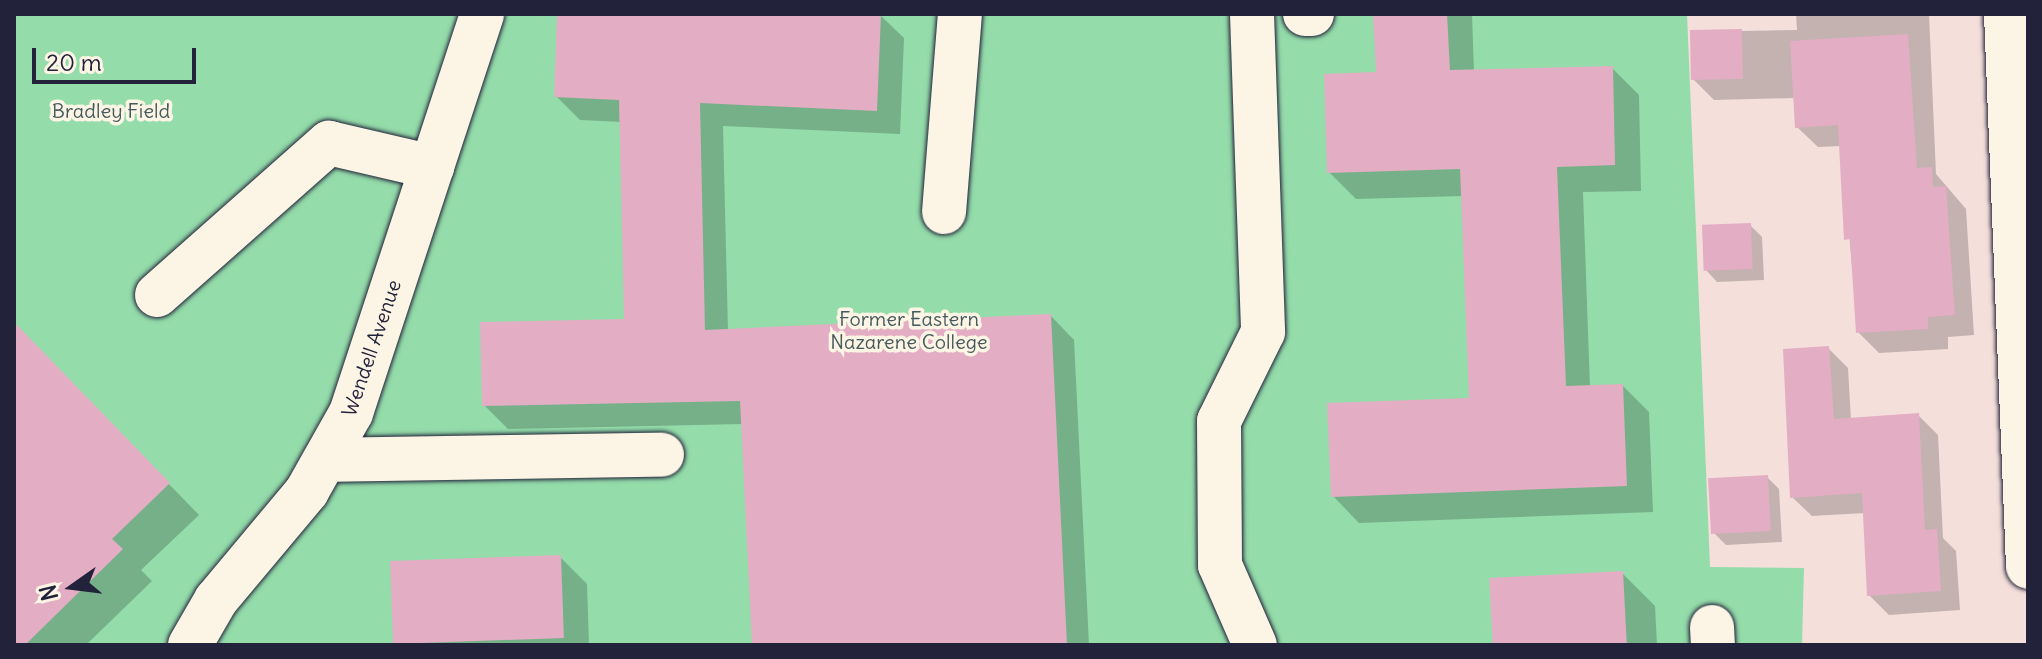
<!DOCTYPE html>
<html>
<head>
<meta charset="utf-8">
<style>
	body { margin:0 }
	#map { position:relative; width:2042px; height:659px; overflow:hidden; background:#f4dfdb; font-family:Delius,sans-serif }
	div>[style] { position:absolute }
	[style*='--x'] { left:calc(var(--x)*1px); top:calc(var(--y)*1px); width:calc(var(--w)*1px); rotate:calc(var(--a)*1deg) }
	.green>* { inset:0; background:#94dcaa }
	.shadow>* { inset:0; background:#0003 }
	.building>* { inset:0; background:#e3adc4; transform-origin:0 0 }
	.roads { filter:drop-shadow(0 0 2px #22223b) drop-shadow(0 0 2px #22223b) }
	.minor>* { height:44px; margin:-22px; padding:0 22px; transform-origin:22px; border-radius:22px; background:#fcf5e5 }
	span { translate:-50% -50%; white-space:nowrap; text-align:center; line-height:1.15; -webkit-text-stroke:7px #fcf5e5; paint-order:stroke }
	.park-label { font-size:20px; color:#445a5c }
	.street-label { font-size:20px; color:#22223b }
	.frame { position:absolute; inset:0; border:16px solid #22223b; pointer-events:none }
	.north { position:absolute; left:32px; top:547px; width:80px; height:80px; -webkit-text-stroke:6px #fcf5e5; paint-order:stroke; rotate:256deg; font-size:22px; font-weight:700; line-height:32px; text-align:center; color:#22223b }
	.north::after { content:''; display:block; margin:auto; width:28px; height:36px; background:#22223b; clip-path:polygon(50% 0,100% 100%,50% 72%,0 100%) }
	.scale { position:absolute; left:32px; top:48px; width:164px; height:36px; box-sizing:border-box; border:4px solid #22223b; border-top:0; padding-left:10px; font-size:24px; line-height:28px; white-space:nowrap; color:#22223b; -webkit-text-stroke:6px #fcf5e5; paint-order:stroke }
</style>
</head>
<body>
<div id="map">
	<div class="green">
		<div style="clip-path:polygon(14px 14px,1687px 14px,1710px 567px,1804px 568px,1802px 645px,14px 645px)"></div>
	</div>
	<div class="shadow">
		<div style="clip-path:polygon(559px 14px,880px 15px,904px 38px,900px 134px,723px 126px,728px 331px,1051px 316px,1074px 340px,1089px 645px,754px 645px,743px 424px,508px 429px,484px 405px,626px 321px,622px 122px,580px 120px,556px 96px)"></div>
		<div style="clip-path:polygon(1375px 14px,1472px 14px,1474px 72px,1612px 68px,1639px 95px,1641px 191px,1583px 192px,1590px 387px,1623px 386px,1649px 412px,1653px 512px,1359px 523px,1333px 496px,1471px 400px,1463px 196px,1356px 199px,1329px 172px,1379px 74px)"></div>
		<div style="clip-path:polygon(1796px 14px,1929px 14px,1936px 174px,1966px 209px,1974px 335px,1948px 337px,1948px 349px,1879px 353px,1858px 332px,1841px 146px,1818px 147px,1797px 127px,1795px 98px,1714px 100px,1693px 79px,1692px 32px,1797px 30px)"></div>
		<div style="clip-path:polygon(1750px 225px,1762px 237px,1764px 280px,1717px 282px,1706px 270px)"></div>
		<div style="clip-path:polygon(14px 325px,199px 515px,141px 570px,152px 581px,86px 645px,14px 645px)"></div>
		<div style="clip-path:polygon(1828px 348px,1848px 368px,1851px 420px,1918px 415px,1938px 435px,1943px 538px,1956px 551px,1960px 610px,1889px 615px,1869px 595px,1865px 513px,1812px 516px,1792px 497px)"></div>
		<div style="clip-path:polygon(1767px 477px,1779px 489px,1782px 542px,1726px 545px,1714px 533px)"></div>
		<div style="clip-path:polygon(560px 557px,587px 584px,589px 645px,395px 643px)"></div>
		<div style="clip-path:polygon(1622px 573px,1655px 606px,1657px 645px,1494px 645px)"></div>
	</div>
	<div class="building">
		<div style="clip-path:polygon(557px 14px,881px 14px,877px 111px,700px 103px,705px 330px,1051px 314px,1067px 645px,752px 645px,740px 401px,482px 406px,480px 322px,624px 319px,619px 100px,554px 97px)"></div>
		<div style="clip-path:polygon(1373px 14px,1447px 14px,1450px 70px,1613px 66px,1615px 165px,1557px 167px,1566px 386px,1623px 384px,1627px 486px,1331px 497px,1327px 403px,1469px 398px,1460px 169px,1327px 173px,1324px 74px,1376px 72px)"></div>
		<div style="left:1742px;top:29px;width:50px;height:52px;rotate:89deg"></div>
		<div style="clip-path:polygon(1908px 34px,1917px 168px,1932px 167px,1933px 187px,1946px 186px,1955px 315px,1928px 317px,1928px 329px,1856px 333px,1850px 239px,1844px 240px,1838px 125px,1795px 128px,1790px 41px)"></div>
		<div style="left:1751px;top:223px;width:46px;height:49px;rotate:88deg"></div>
		<div style="clip-path:polygon(14px 322px,170px 483px,112px 539px,123px 549px,25px 645px,14px 645px)"></div>
		<div style="clip-path:polygon(1829px 346px,1834px 419px,1919px 413px,1925px 530px,1937px 529px,1941px 591px,1867px 596px,1862px 493px,1790px 498px,1783px 349px)"></div>
		<div style="left:1768px;top:475px;width:56px;height:60px;rotate:87deg"></div>
		<div style="left:561px;top:555px;width:83px;height:171px;rotate:88deg"></div>
		<div style="left:1623px;top:571px;width:74px;height:134px;rotate:87deg"></div>
	</div>
	<div class="roads">
		<div class="minor">
			<div style="--x:1252;--y:14;--w:318;--a:88"></div>
			<div style="--x:1263;--y:332;--w:99;--a:116.3"></div>
			<div style="--x:1219;--y:421;--w:144;--a:89.6"></div>
			<div style="--x:1220;--y:565;--w:87;--a:66.4"></div>
			<div style="--x:1305;--y:14;--w:7;--a:0"></div>
			<div style="--x:2006;--y:14;--w:553;--a:87.72"></div>
			<div style="--x:944;--y:212;--w:199;--a:-85.4"></div>
			<div style="--x:157;--y:295;--w:230;--a:-41.5"></div>
			<div style="--x:329;--y:143;--w:106;--a:13.1"></div>
			<div style="--x:325;--y:460;--w:337;--a:-0.9"></div>
			<div style="--x:1712;--y:627;--w:18;--a:87"></div>
			<div style="--x:190;--y:645;--w:52;--a:-60"></div>
			<div style="--x:216;--y:600;--w:142;--a:-50.1"></div>
			<div style="--x:307;--y:491;--w:90;--a:-60.6"></div>
			<div style="--x:351;--y:413;--w:420;--a:-71.8"></div>
		</div>
	</div>
	<div class="park-label">
		<span style="left:111px;top:110px">Bradley Field</span>
		<span style="left:909px;top:330px">Former Eastern<br>Nazarene College</span>
	</div>
	<div class="street-label">
		<span style="left:371px;top:348px;rotate:-71deg">Wendell Avenue</span>
	</div>
	<div class="frame"></div>
	<div class="north">N</div>
	<div class="scale">20 m</div>
</div>
</body>
</html>
